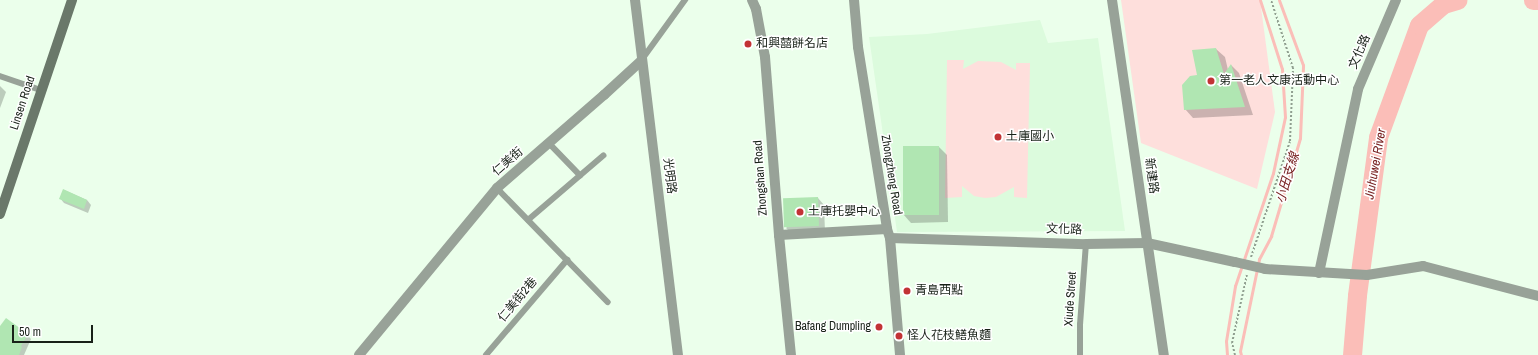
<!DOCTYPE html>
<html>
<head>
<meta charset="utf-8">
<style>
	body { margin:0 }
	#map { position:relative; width:1538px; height:355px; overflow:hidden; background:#ebffeb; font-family:"Archivo Narrow","Noto Sans TC",sans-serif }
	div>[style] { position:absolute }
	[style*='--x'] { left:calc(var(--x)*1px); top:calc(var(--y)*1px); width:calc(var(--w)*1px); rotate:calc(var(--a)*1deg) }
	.built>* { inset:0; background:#dcfbdd }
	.green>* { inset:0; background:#fedfdc }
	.shadow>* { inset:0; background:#0003 }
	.stream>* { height:3px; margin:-1.5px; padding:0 1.5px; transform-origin:1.5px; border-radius:1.5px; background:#fbbeb8 }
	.river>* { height:19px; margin:-9.5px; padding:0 9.5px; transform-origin:9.5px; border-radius:9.5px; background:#fbbeb8 }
	.building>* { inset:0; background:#b0e6b2; transform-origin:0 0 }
	.path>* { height:2px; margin-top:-1px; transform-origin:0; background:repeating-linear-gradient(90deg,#909f90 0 2px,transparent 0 4px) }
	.lane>* { height:5.5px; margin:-2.75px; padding:0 2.75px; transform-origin:2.75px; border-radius:2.75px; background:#98a298 }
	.street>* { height:10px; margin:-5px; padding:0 5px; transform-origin:5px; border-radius:5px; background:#98a298 }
	.secondary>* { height:10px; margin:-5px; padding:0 5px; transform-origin:5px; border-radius:5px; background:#6a786a }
	.street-bridge>* { height:10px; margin:-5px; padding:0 5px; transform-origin:5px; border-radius:5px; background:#98a298 }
	.dots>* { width:11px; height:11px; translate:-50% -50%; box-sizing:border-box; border:2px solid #fff; border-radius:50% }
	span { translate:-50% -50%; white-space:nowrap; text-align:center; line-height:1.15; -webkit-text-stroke:3px #fff; paint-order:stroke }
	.poi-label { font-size:12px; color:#182118 }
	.left { translate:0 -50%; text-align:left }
	.right { translate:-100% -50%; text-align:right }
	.street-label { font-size:12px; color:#182118 }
	.water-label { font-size:13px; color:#792323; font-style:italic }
	.scale { position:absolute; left:12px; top:325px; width:81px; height:18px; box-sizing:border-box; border:2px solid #182118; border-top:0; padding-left:5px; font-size:12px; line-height:14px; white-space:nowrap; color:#182118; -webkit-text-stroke:3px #fff; paint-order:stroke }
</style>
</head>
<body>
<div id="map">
	<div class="built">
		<div style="clip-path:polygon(1040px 20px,1048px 43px,1098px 38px,1125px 231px,897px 232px,869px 37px,927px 34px)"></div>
	</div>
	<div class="green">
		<div style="clip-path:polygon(1121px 0,1260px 0,1275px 112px,1257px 189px,1141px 143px)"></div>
		<div style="clip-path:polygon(947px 60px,964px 60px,963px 69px,978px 61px,1001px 62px,1016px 70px,1016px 63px,1030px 63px,1027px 198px,1014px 197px,1014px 187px,996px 197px,985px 198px,974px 196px,962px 186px,962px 197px,945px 198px)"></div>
	</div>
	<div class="shadow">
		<div style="clip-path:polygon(1216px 49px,1225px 57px,1228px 70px,1231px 65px,1239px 73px,1253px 115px,1193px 118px,1185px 109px,1198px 76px)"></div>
		<div style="clip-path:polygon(0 86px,6px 92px,0 108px)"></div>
		<div style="clip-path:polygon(939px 147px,947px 155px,948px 222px,911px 223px,903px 214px)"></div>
		<div style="clip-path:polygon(64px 190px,87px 200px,91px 205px,88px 213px,64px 203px,60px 198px)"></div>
		<div style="clip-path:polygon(818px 198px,824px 205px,825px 232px,792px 234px,786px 228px)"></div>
		<div style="clip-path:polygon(0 333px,27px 335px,31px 339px,24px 355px,0 355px)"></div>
	</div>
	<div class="stream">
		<div style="--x:1227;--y:355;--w:14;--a:-94"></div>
		<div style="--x:1226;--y:341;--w:56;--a:-80.7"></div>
		<div style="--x:1235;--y:286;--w:119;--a:-71.4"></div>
		<div style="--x:1273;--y:173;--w:57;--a:-77.9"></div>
		<div style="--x:1285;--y:117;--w:48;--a:-93.6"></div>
		<div style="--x:1282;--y:69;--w:72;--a:-107.7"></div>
		<div style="--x:1241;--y:355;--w:4;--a:-104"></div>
		<div style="--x:1240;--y:351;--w:94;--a:-78.3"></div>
		<div style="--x:1259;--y:259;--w:26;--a:-62"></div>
		<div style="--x:1271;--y:236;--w:102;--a:-73.5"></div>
		<div style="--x:1300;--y:138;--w:73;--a:-87.6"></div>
		<div style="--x:1303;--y:65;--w:69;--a:-110.3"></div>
	</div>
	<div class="river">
		<div style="--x:1533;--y:0;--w:5;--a:0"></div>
		<div style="--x:1352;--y:355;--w:60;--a:-85.2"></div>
		<div style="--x:1357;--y:295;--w:159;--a:-82.4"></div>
		<div style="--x:1378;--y:137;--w:119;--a:-69.9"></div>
		<div style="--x:1419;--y:25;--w:32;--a:-41"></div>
		<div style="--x:1443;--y:4;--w:15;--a:-16"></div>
	</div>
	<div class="building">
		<div style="clip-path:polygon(1216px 48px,1224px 74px,1231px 64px,1245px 107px,1184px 110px,1182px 85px,1190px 76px,1197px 75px,1192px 50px)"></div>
		<div style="left:903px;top:146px;width:36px;height:69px"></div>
		<div style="clip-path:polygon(63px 189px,87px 200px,84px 209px,59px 199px)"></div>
		<div style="left:818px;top:197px;width:29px;height:35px;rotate:88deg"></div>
		<div style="clip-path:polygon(6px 318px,28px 334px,21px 346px,22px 347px,19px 355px,0 355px,0 326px)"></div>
	</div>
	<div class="path">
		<div style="--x:1251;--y:257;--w:122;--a:-71.4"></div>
		<div style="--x:1290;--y:141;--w:73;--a:-87.6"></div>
		<div style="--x:1293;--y:68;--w:71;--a:-107.9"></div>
		<div style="--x:1235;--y:355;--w:12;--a:-104"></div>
		<div style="--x:1232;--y:343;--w:71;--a:-77.7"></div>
	</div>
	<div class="lane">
		<div style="--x:643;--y:58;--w:72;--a:-54.1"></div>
		<div style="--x:0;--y:76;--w:43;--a:18.9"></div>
		<div style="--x:549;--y:143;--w:45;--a:45.9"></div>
		<div style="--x:497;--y:188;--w:159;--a:45.8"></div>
		<div style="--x:528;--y:220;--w:99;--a:-40.5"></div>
		<div style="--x:486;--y:355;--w:125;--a:-49.5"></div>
		<div style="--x:1080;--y:355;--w:30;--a:-90"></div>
		<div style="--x:1080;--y:325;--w:81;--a:-85.8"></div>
	</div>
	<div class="street">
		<div style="--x:635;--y:0;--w:358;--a:83.1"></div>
		<div style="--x:752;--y:0;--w:10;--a:66"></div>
		<div style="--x:756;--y:9;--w:49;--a:79.4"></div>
		<div style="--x:765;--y:57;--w:179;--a:85.5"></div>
		<div style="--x:779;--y:235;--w:121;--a:84.3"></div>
		<div style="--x:854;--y:0;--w:47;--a:85.1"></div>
		<div style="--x:858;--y:47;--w:184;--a:80.9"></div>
		<div style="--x:887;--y:229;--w:9;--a:72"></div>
		<div style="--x:890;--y:238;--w:117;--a:85.1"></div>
		<div style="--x:1112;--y:0;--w:359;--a:81.7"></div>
		<div style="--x:779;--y:235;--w:108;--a:-3.2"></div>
		<div style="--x:890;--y:238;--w:196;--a:1.8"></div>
		<div style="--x:1086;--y:244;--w:61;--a:-0.9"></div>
		<div style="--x:1147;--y:243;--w:90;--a:12.2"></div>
		<div style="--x:1265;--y:269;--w:102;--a:3.4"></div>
		<div style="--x:1367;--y:275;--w:57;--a:-9.1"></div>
		<div style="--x:1423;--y:266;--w:119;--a:14.6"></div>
		<div style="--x:1319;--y:273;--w:188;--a:-78"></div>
		<div style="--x:1358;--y:89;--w:97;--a:-66.9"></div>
		<div style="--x:359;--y:355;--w:217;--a:-50.4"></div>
		<div style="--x:497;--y:188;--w:142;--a:-41"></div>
		<div style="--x:604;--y:95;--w:50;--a:-42.6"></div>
	</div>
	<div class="secondary">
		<div style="--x:0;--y:214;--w:226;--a:-71.4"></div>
	</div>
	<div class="street-bridge">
		<div style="--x:1235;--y:262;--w:31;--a:13"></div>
	</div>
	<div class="dots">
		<div style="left:748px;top:44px;background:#c23335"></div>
		<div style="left:1211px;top:81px;background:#c23335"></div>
		<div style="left:998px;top:137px;background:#c23335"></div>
		<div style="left:800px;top:212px;background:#c23335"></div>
		<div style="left:907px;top:291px;background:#c23335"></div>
		<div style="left:879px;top:327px;background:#c23335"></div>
		<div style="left:899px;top:336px;background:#c23335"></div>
	</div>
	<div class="poi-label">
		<span class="left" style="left:756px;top:44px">和興囍餅名店</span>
		<span class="left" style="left:1219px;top:81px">第一老人文康活動中心</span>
		<span class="left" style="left:1006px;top:137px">土庫國小</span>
		<span class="left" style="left:808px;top:212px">土庫托嬰中心</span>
		<span class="left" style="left:915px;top:291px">青島西點</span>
		<span class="right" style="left:871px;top:327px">Bafang Dumpling</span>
		<span class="left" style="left:907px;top:336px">怪人花枝鱔魚麵</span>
	</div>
	<div class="street-label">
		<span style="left:1360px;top:52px;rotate:-67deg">文化路</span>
		<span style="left:23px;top:103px;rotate:-72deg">Linsen Road</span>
		<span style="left:508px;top:162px;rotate:-41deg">仁美街</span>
		<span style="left:891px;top:175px;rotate:81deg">Zhongzheng Road</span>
		<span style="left:669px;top:176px;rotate:83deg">光明路</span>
		<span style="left:1151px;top:176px;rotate:82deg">新建路</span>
		<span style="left:761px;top:178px;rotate:-94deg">Zhongshan Road</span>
		<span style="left:1064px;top:230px;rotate:2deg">文化路</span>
		<span style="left:1071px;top:299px;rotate:-86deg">Xiude Street</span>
		<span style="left:518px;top:300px;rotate:-50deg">仁美街2巷</span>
	</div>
	<div class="water-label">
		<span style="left:1376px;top:164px;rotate:-80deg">Jiuhuwei River</span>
		<span style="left:1288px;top:178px;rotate:-73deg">小田支線</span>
	</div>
	<div class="scale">50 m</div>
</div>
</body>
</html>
